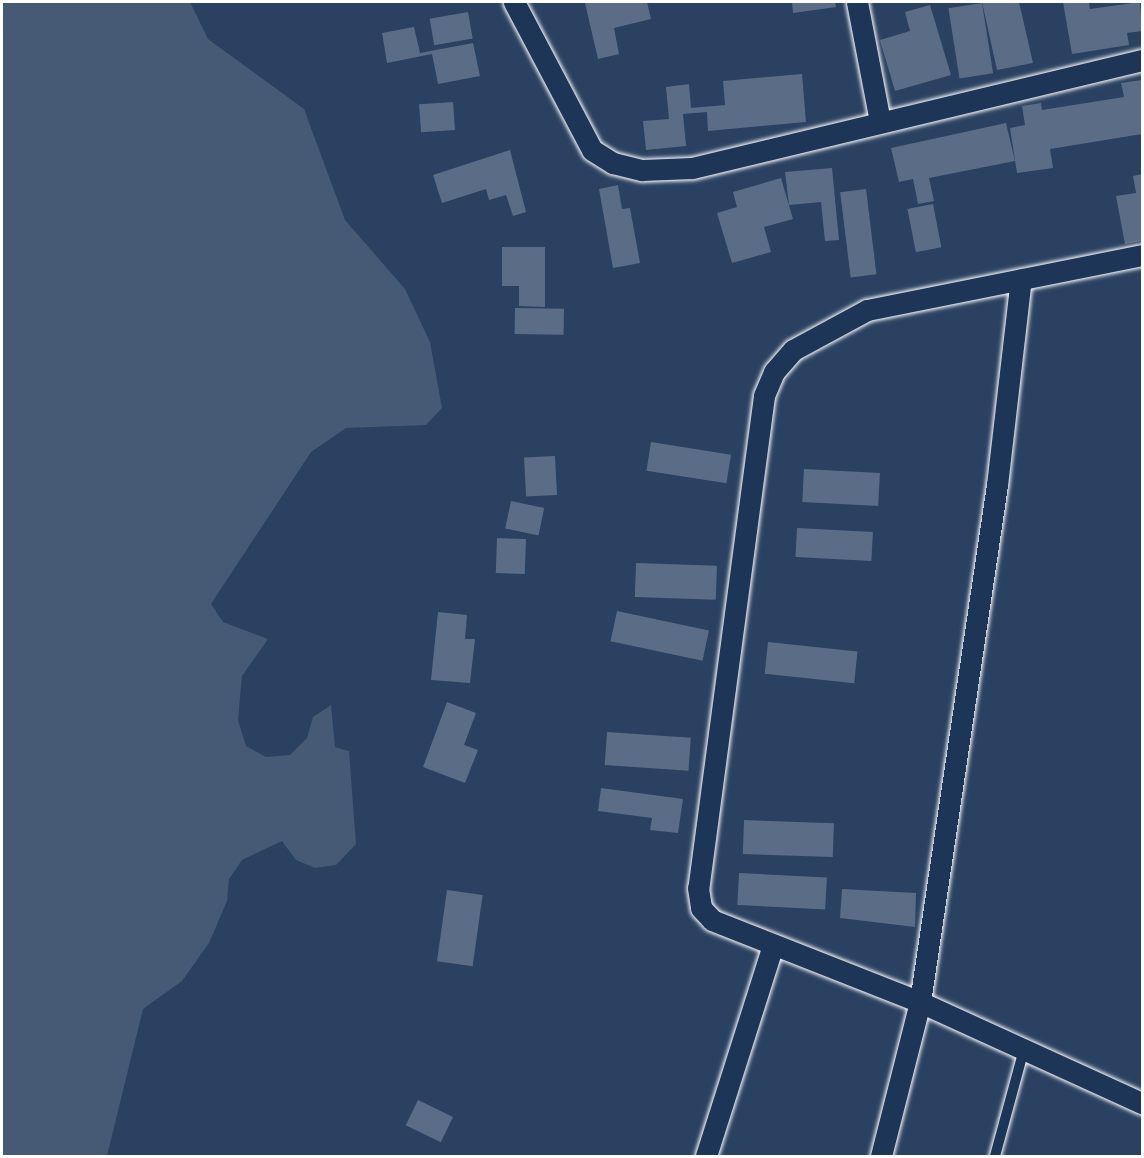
<!DOCTYPE html>
<html>
<head>
<meta charset="utf-8">
<style>
	body { margin:0 }
	#map { position:relative; width:1144px; height:1158px; overflow:hidden; background:#2a4161; font-family:Mynerve,sans-serif }
	div>[style] { position:absolute }
	[style*='--x'] { left:calc(var(--x)*1px); top:calc(var(--y)*1px); width:calc(var(--w)*1px); rotate:calc(var(--a)*1deg) }
	.green>* { inset:0; background:#465975 }
	.building>* { inset:0; background:#5b6c86; transform-origin:0 0 }
	.roads { filter:drop-shadow(0 0 2px #fff) drop-shadow(0 0 2px #fff) }
	.service>* { height:10px; margin:-5px; padding:0 5px; transform-origin:5px; border-radius:5px; background:#1d3557 }
	.minor>* { height:21px; margin:-10.5px; padding:0 10.5px; transform-origin:10.5px; border-radius:10.5px; background:#1d3557 }
	span { translate:-50% -50%; white-space:nowrap; text-align:center; line-height:1.15; -webkit-text-stroke:4.5px #1d3557; paint-order:stroke }
	.frame { position:absolute; inset:0; border:3px solid #fff; pointer-events:none }
</style>
</head>
<body>
<div id="map">
	<div class="green">
		<div style="clip-path:polygon(2px 2px,190px 2px,208px 39px,304px 109px,345px 220px,405px 289px,430px 342px,442px 408px,426px 425px,346px 428px,311px 452px,211px 604px,223px 622px,268px 639px,242px 676px,238px 720px,246px 746px,266px 757px,290px 755px,307px 738px,313px 717px,331px 705px,335px 747px,349px 751px,356px 844px,336px 865px,315px 868px,296px 860px,282px 841px,242px 860px,229px 879px,227px 901px,209px 943px,182px 981px,143px 1009px,107px 1156px,2px 1156px)"></div>
	</div>
	<div class="building">
		<div style="clip-path:polygon(647px 2px,651px 19px,614px 28px,619px 54px,598px 59px,585px 3px)"></div>
		<div style="clip-path:polygon(792px 2px,835px 2px,836px 7px,793px 13px)"></div>
		<div style="clip-path:polygon(982px 2px,1019px 2px,1033px 63px,997px 70px)"></div>
		<div style="clip-path:polygon(1063px 2px,1089px 2px,1090px 9px,1140px 2px,1142px 31px,1127px 33px,1129px 45px,1072px 54px)"></div>
		<div style="left:982px;top:3px;width:71px;height:34px;rotate:81deg"></div>
		<div style="clip-path:polygon(930px 5px,951px 75px,895px 91px,880px 40px,910px 31px,905px 12px)"></div>
		<div style="left:468px;top:12px;width:27px;height:39px;rotate:80deg"></div>
		<div style="clip-path:polygon(414px 27px,420px 53px,473px 43px,480px 76px,438px 84px,432px 54px,387px 63px,382px 33px)"></div>
		<div style="clip-path:polygon(802px 74px,806px 122px,708px 131px,707px 112px,683px 114px,686px 146px,646px 150px,643px 121px,669px 119px,666px 87px,689px 84px,691px 108px,725px 105px,723px 81px)"></div>
		<div style="clip-path:polygon(1142px 80px,1142px 134px,1050px 149px,1053px 168px,1017px 173px,1010px 128px,1025px 125px,1022px 106px,1041px 103px,1042px 110px,1124px 97px,1121px 83px)"></div>
		<div style="left:453px;top:102px;width:28px;height:34px;rotate:86deg"></div>
		<div style="clip-path:polygon(1006px 123px,1015px 161px,929px 178px,934px 201px,918px 204px,913px 179px,899px 182px,891px 148px)"></div>
		<div style="clip-path:polygon(510px 150px,526px 212px,513px 216px,506px 195px,489px 200px,486px 189px,442px 203px,433px 175px)"></div>
		<div style="clip-path:polygon(832px 168px,839px 240px,825px 241px,821px 202px,789px 205px,785px 172px)"></div>
		<div style="clip-path:polygon(1142px 174px,1142px 241px,1125px 244px,1116px 196px,1136px 193px,1133px 176px)"></div>
		<div style="clip-path:polygon(781px 178px,793px 219px,764px 227px,771px 252px,732px 263px,717px 213px,737px 207px,733px 192px)"></div>
		<div style="clip-path:polygon(618px 185px,622px 209px,630px 208px,640px 263px,613px 268px,599px 189px)"></div>
		<div style="left:866px;top:189px;width:86px;height:26px;rotate:83deg"></div>
		<div style="left:933px;top:204px;width:44px;height:26px;rotate:79deg"></div>
		<div style="clip-path:polygon(502px 247px,545px 247px,545px 307px,519px 306px,519px 286px,502px 286px)"></div>
		<div style="left:515px;top:308px;width:49px;height:26px;rotate:1deg"></div>
		<div style="left:651px;top:442px;width:81px;height:29px;rotate:9deg"></div>
		<div style="left:555px;top:456px;width:39px;height:31px;rotate:87deg"></div>
		<div style="left:804px;top:469px;width:76px;height:33px;rotate:3deg"></div>
		<div style="left:511px;top:501px;width:34px;height:28px;rotate:12deg"></div>
		<div style="left:797px;top:528px;width:76px;height:29px;rotate:3deg"></div>
		<div style="left:497px;top:538px;width:29px;height:35px;rotate:2deg"></div>
		<div style="left:636px;top:563px;width:81px;height:34px;rotate:2deg"></div>
		<div style="left:617px;top:611px;width:94px;height:31px;rotate:12deg"></div>
		<div style="clip-path:polygon(438px 612px,467px 615px,465px 639px,475px 639px,470px 683px,431px 680px)"></div>
		<div style="left:768px;top:642px;width:90px;height:32px;rotate:6deg"></div>
		<div style="clip-path:polygon(447px 702px,476px 713px,464px 745px,478px 750px,465px 783px,423px 767px)"></div>
		<div style="left:607px;top:732px;width:84px;height:33px;rotate:4deg"></div>
		<div style="clip-path:polygon(601px 788px,683px 799px,678px 833px,650px 830px,652px 818px,598px 811px)"></div>
		<div style="left:744px;top:820px;width:90px;height:34px;rotate:2deg"></div>
		<div style="left:739px;top:873px;width:88px;height:32px;rotate:3deg"></div>
		<div style="clip-path:polygon(842px 889px,916px 893px,915px 927px,840px 918px)"></div>
		<div style="left:447px;top:890px;width:36px;height:72px;rotate:8deg"></div>
		<div style="left:418px;top:1100px;width:39px;height:28px;rotate:26deg"></div>
	</div>
	<div class="roads">
		<div class="service">
			<div style="--x:995;--y:1156;--w:111;--a:-74.8"></div>
		</div>
		<div class="minor">
			<div style="--x:514;--y:2;--w:167;--a:62.2"></div>
			<div style="--x:592;--y:150;--w:25;--a:32"></div>
			<div style="--x:613;--y:163;--w:30;--a:14"></div>
			<div style="--x:642;--y:170;--w:50;--a:-2.3"></div>
			<div style="--x:692;--y:168;--w:463;--a:-13.5"></div>
			<div style="--x:857;--y:2;--w:122;--a:79.1"></div>
			<div style="--x:1142;--y:255;--w:280;--a:168.7"></div>
			<div style="--x:867;--y:310;--w:84;--a:151.6"></div>
			<div style="--x:793;--y:350;--w:29;--a:131"></div>
			<div style="--x:774;--y:372;--w:26;--a:113"></div>
			<div style="--x:764;--y:396;--w:496;--a:97.6"></div>
			<div style="--x:698;--y:888;--w:20;--a:81"></div>
			<div style="--x:701;--y:908;--w:16;--a:47"></div>
			<div style="--x:712;--y:920;--w:224;--a:21.5"></div>
			<div style="--x:920;--y:1002;--w:244;--a:24.5"></div>
			<div style="--x:706;--y:1156;--w:221;--a:-72.4"></div>
			<div style="--x:881;--y:1156;--w:159;--a:-75.8"></div>
			<div style="--x:920;--y:1002;--w:523;--a:-81.53"></div>
			<div style="--x:997;--y:485;--w:207;--a:-83.4"></div>
		</div>
	</div>
	<div class="frame"></div>
</div>
</body>
</html>
